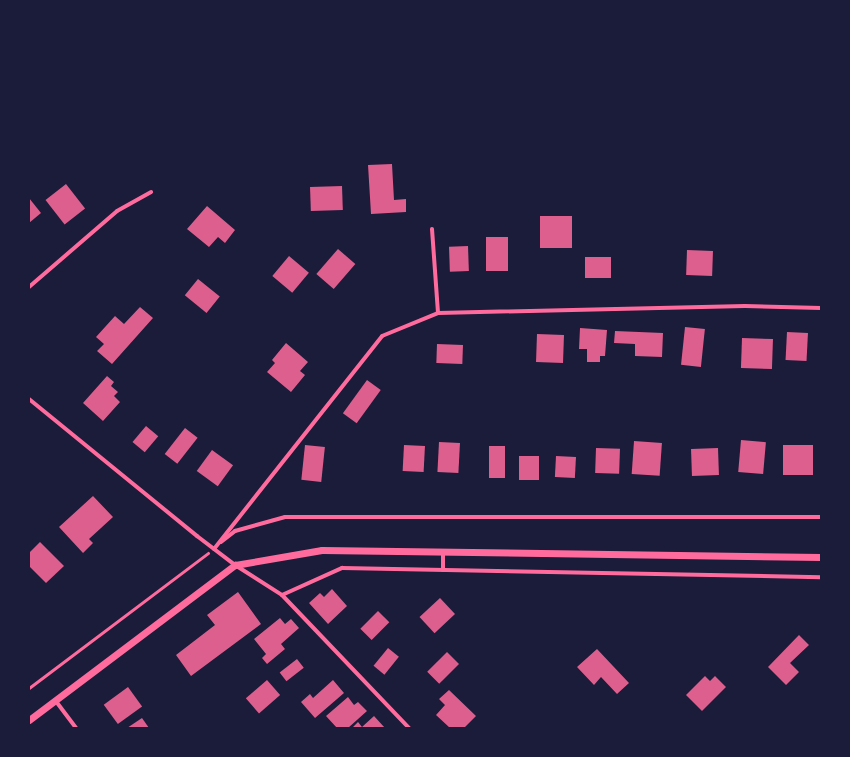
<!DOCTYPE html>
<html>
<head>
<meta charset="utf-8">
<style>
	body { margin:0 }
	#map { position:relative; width:850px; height:757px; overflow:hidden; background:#1b1b3a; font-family:"Sofia Sans Condensed",sans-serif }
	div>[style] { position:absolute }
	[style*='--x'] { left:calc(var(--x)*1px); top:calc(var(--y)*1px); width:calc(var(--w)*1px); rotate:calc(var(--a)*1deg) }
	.building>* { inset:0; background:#dd5f8e; transform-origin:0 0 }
	.path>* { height:2.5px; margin:-1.25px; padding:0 1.25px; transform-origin:1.25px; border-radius:1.25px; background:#ff6b9d }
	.minor>* { height:4px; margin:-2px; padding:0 2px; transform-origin:2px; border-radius:2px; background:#ff6b9d }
	.tertiary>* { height:7px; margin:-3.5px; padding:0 3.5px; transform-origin:3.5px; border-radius:3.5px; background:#ff6b9d }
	span { translate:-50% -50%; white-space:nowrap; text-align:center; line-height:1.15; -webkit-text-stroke:3px #1b1b3a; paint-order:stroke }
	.frame { position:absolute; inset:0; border:30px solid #1b1b3a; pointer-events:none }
</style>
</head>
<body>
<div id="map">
	<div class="building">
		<div style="clip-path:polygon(392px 164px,394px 200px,406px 199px,406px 212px,371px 214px,368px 165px)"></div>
		<div style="left:66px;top:184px;width:31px;height:26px;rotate:52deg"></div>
		<div style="left:342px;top:186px;width:24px;height:32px;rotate:88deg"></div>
		<div style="clip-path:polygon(29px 198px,41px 213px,29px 223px)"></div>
		<div style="clip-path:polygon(207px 206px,235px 230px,225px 243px,218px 237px,209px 247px,187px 229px)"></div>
		<div style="left:540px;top:216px;width:32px;height:32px"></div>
		<div style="left:486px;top:237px;width:22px;height:34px"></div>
		<div style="left:468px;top:246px;width:25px;height:19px;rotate:88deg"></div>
		<div style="left:338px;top:249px;width:23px;height:33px;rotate:41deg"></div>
		<div style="left:687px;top:250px;width:26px;height:25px;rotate:2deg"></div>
		<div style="left:289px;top:256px;width:26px;height:26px;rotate:40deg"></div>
		<div style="left:585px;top:257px;width:26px;height:21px"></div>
		<div style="left:198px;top:279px;width:28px;height:21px;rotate:39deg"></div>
		<div style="clip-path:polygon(140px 307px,153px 318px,112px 364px,97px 351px,104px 344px,96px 337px,115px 316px,124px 324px)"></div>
		<div style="left:685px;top:327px;width:20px;height:38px;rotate:6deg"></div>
		<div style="clip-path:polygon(580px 328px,607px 330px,605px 356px,600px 356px,600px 362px,587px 362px,587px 349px,579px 349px)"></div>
		<div style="clip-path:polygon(615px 331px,663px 333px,662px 357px,635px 356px,635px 344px,614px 343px)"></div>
		<div style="left:787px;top:332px;width:21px;height:28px;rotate:3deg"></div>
		<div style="left:537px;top:334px;width:27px;height:28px;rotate:2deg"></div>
		<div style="left:742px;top:338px;width:31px;height:30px;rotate:2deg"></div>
		<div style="clip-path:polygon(286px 343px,308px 362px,300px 371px,305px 375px,291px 392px,267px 372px,275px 363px,272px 360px)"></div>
		<div style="left:437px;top:344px;width:26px;height:19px;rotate:2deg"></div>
		<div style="clip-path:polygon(107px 376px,114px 382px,111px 386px,118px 392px,114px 396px,120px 402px,103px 421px,83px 403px)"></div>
		<div style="left:367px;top:380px;width:17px;height:41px;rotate:36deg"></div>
		<div style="left:146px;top:426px;width:16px;height:21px;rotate:40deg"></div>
		<div style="left:185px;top:428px;width:16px;height:33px;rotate:38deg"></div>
		<div style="left:741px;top:440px;width:25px;height:32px;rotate:5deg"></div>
		<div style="left:634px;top:441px;width:28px;height:33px;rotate:4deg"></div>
		<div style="left:439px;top:442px;width:21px;height:30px;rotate:3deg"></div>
		<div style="left:305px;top:445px;width:20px;height:35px;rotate:6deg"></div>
		<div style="left:404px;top:445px;width:21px;height:26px;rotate:3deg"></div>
		<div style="left:783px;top:445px;width:30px;height:30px"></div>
		<div style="left:489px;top:446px;width:16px;height:32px"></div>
		<div style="left:596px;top:448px;width:24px;height:25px;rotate:2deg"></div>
		<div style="left:718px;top:448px;width:27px;height:27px;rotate:88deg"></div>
		<div style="left:212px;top:450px;width:26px;height:26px;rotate:36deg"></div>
		<div style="left:519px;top:456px;width:20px;height:24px"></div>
		<div style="left:556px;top:456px;width:20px;height:21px;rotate:3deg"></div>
		<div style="clip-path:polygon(93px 496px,113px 517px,89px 539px,93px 543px,83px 553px,59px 527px)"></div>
		<div style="clip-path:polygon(40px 542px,64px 566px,46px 583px,29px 566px,29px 553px)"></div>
		<div style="clip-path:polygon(332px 589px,347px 606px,328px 624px,309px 603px,320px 593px,324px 597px)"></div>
		<div style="clip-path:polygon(238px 592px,261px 624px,191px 676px,176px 655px,215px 625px,207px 615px)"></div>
		<div style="left:440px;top:598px;width:22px;height:28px;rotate:47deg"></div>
		<div style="left:378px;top:611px;width:16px;height:25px;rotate:45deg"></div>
		<div style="clip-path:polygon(280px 618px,285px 624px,291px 619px,299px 628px,281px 644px,285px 649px,267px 664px,262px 658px,266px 654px,254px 639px)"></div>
		<div style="clip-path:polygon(799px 635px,809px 645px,790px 663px,799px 672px,786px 685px,768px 667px)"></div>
		<div style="left:388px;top:648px;width:14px;height:23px;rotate:39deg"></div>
		<div style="clip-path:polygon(597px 649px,629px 683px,617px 694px,601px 677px,594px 685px,577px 667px)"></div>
		<div style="left:447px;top:652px;width:17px;height:28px;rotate:45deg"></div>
		<div style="left:297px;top:659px;width:11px;height:22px;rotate:52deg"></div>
		<div style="clip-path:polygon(705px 676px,710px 681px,715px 676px,726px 687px,702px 711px,686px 695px)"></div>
		<div style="left:267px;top:680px;width:20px;height:28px;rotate:49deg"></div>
		<div style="clip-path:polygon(333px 680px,344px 693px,315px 718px,301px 702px,310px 694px,313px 698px)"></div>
		<div style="left:128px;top:687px;width:24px;height:30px;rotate:54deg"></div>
		<div style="clip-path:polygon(449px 690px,476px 716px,464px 728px,450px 728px,436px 715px,445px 705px,439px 699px)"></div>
		<div style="clip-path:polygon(348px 697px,354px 705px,358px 702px,367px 711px,348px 728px,337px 728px,326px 716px)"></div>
		<div style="clip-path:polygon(374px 716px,385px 728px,352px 728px,358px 722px,362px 727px)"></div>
		<div style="clip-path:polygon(142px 718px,149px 728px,127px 728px)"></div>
	</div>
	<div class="path">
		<div style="--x:29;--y:688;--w:224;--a:-37"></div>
	</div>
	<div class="minor">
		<div style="--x:432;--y:229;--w:84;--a:85.9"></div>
		<div style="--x:29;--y:287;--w:116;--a:-40.8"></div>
		<div style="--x:117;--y:211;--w:39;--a:-29"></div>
		<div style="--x:29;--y:399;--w:217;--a:39.2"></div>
		<div style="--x:197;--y:536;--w:48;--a:37.3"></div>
		<div style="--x:235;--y:565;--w:56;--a:32.6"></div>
		<div style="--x:282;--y:595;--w:184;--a:46.3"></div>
		<div style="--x:221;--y:542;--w:18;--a:-38"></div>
		<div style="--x:235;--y:531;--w:52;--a:-15.6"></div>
		<div style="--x:285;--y:517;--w:536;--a:0"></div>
		<div style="--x:214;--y:549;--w:271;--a:-51.7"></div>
		<div style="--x:382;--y:336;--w:61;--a:-22.3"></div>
		<div style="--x:438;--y:313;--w:307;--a:-1.3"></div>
		<div style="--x:745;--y:306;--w:76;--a:1.5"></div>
		<div style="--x:443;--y:570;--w:18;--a:-90"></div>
		<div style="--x:282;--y:595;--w:66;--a:-24.2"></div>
		<div style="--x:342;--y:568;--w:479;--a:1.1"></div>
		<div style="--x:55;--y:700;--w:35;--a:53"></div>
	</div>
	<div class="tertiary">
		<div style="--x:29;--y:720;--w:258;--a:-37"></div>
		<div style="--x:235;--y:565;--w:88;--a:-9.8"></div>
		<div style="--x:322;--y:550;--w:499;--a:0.8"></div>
	</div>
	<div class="frame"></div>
</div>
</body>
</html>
